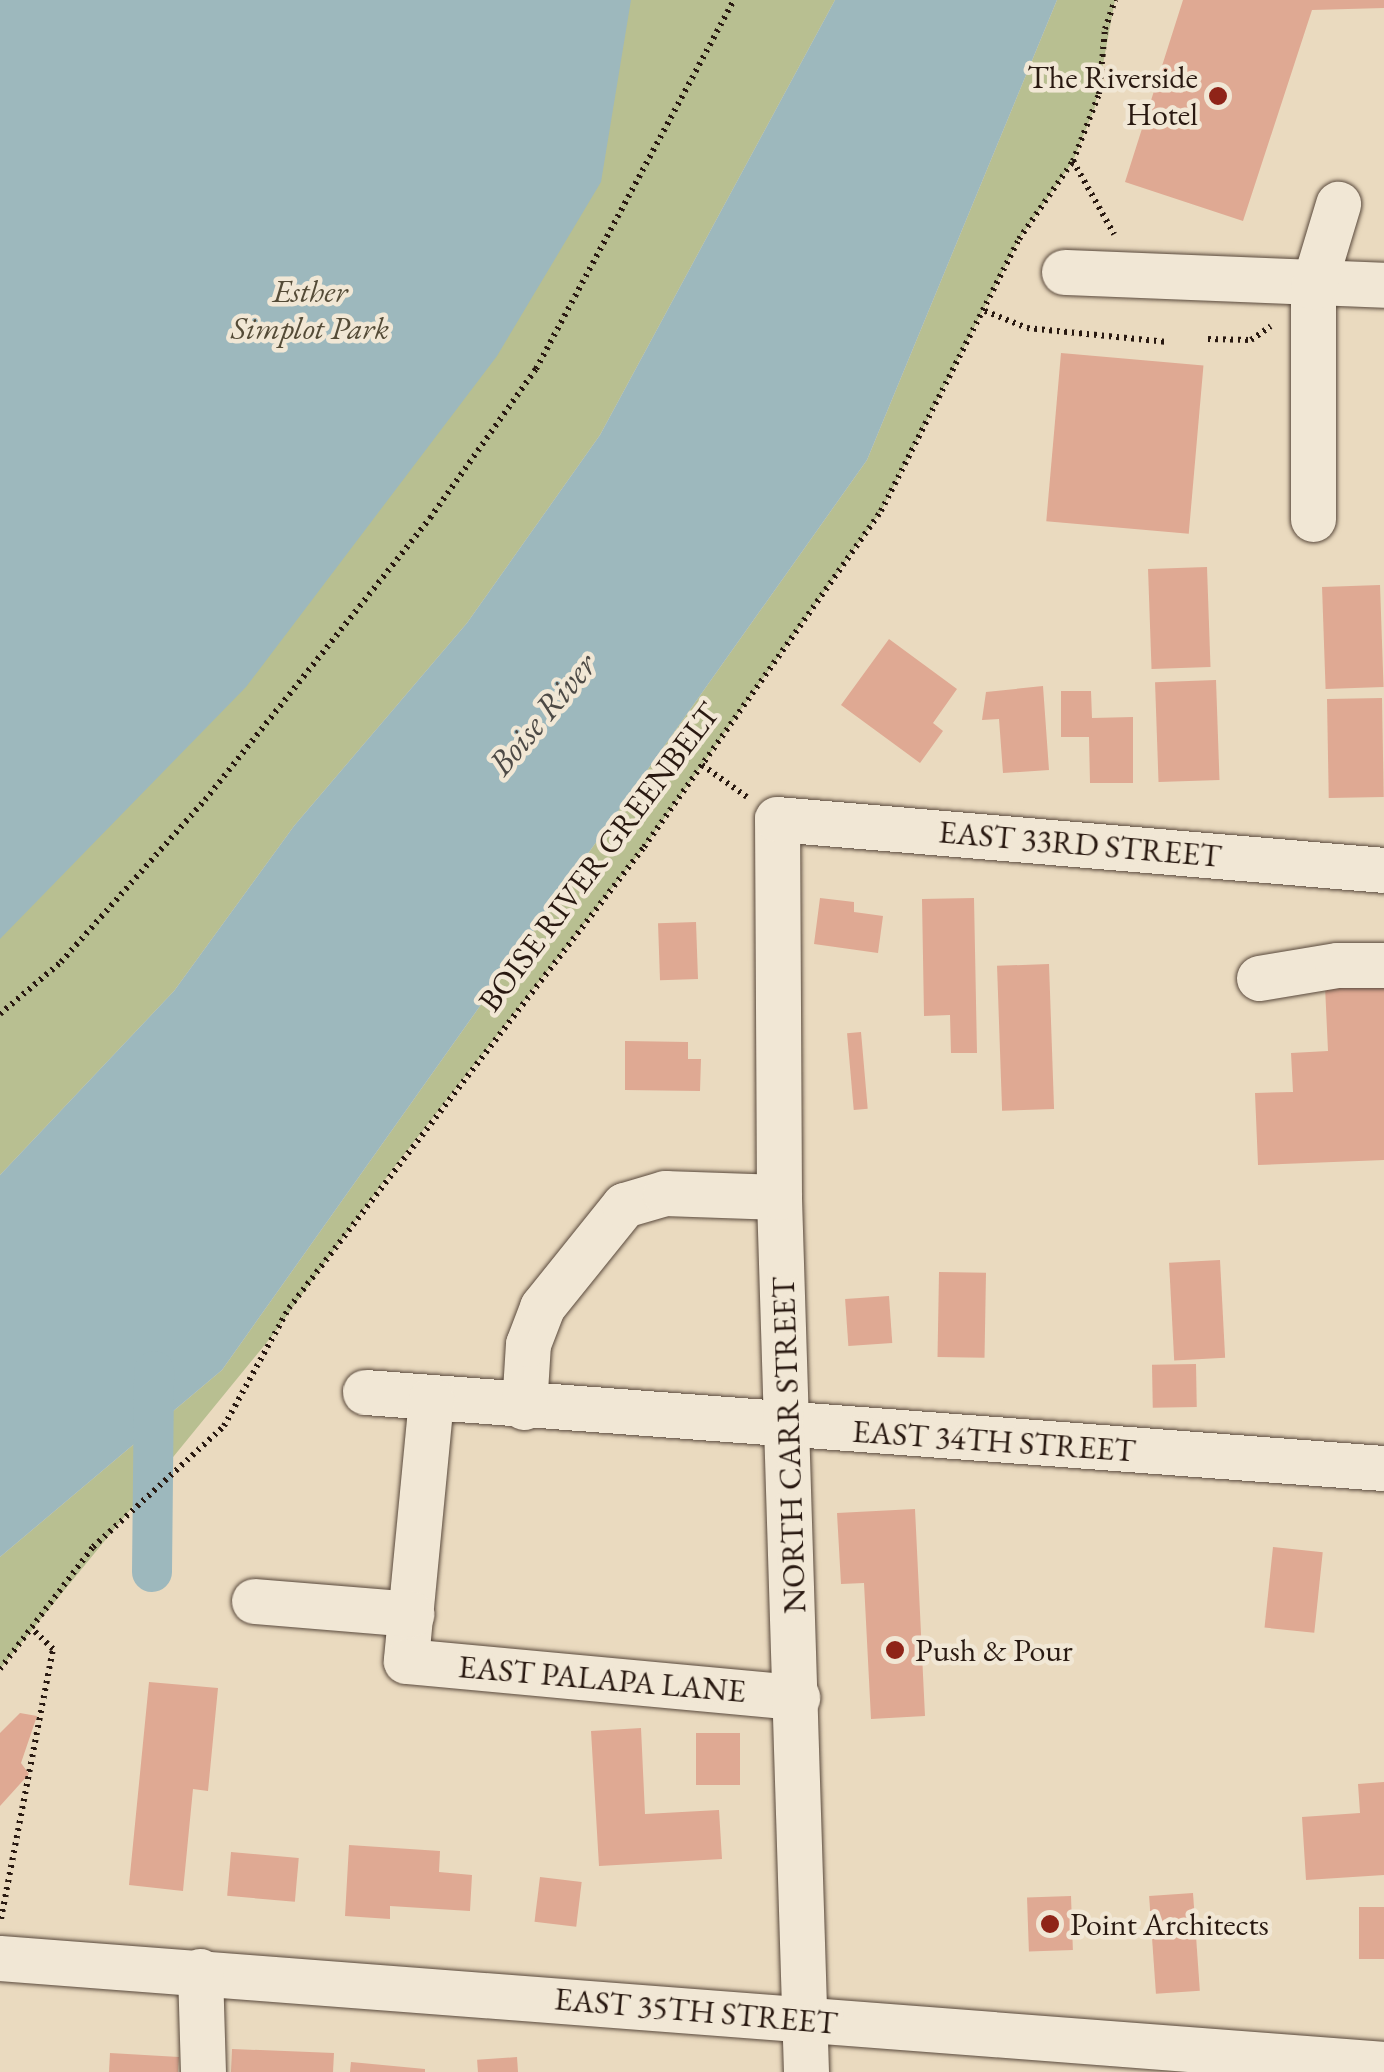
<!DOCTYPE html>
<html>
<head>
<meta charset="utf-8">
<style>
	body { margin:0 }
	#map { position:relative; width:1384px; height:2072px; overflow:hidden; background:#eadabf; font-family:"EB Garamond",serif }
	div>[style] { position:absolute }
	[style*='--x'] { left:calc(var(--x)*1px); top:calc(var(--y)*1px); width:calc(var(--w)*1px); rotate:calc(var(--a)*1deg) }
	.green>* { inset:0; background:#b8bf91 }
	.water>* { inset:0; background:#9db8bd }
	.canal>* { height:40px; margin:-20px; padding:0 20px; transform-origin:20px; border-radius:20px; background:#9db8bd }
	.building>* { inset:0; background:#dfa993; transform-origin:0 0 }
	.path>* { height:6px; margin-top:-3px; transform-origin:0; background:repeating-linear-gradient(90deg,#291911 0 2.5px,transparent 0 7.5px) }
	.roads { filter:drop-shadow(0 0 2px #59493c) drop-shadow(0 0 2px #59493c) }
	.minor>* { height:45px; margin:-22.5px; padding:0 22.5px; transform-origin:22.5px; border-radius:22.5px; background:#f1e7d5 }
	.dots>* { width:28px; height:28px; translate:-50% -50%; box-sizing:border-box; border:5px solid #f1e7d5; border-radius:50% }
	span { translate:-50% -50%; white-space:nowrap; text-align:center; line-height:1.15; -webkit-text-stroke:9px #f1e7d5; paint-order:stroke }
	.poi-label { font-size:32px; color:#291911 }
	.right { translate:-100% -50%; text-align:right }
	.left { translate:0 -50%; text-align:left }
	.park-label { font-size:32px; color:#544b37; font-style:italic }
	.street-label { font-size:32px; color:#291911 }
	.water-label { font-size:35px; color:#4c4945; font-style:italic }
</style>
</head>
<body>
<div id="map">
	<div class="green">
		<div style="clip-path:polygon(0 0,835px 0,600px 435px,467px 623px,294px 826px,174px 991px,0 1175px)"></div>
		<div style="clip-path:polygon(1057px 0,1115px 0,1095px 107px,1073px 161px,1019px 239px,881px 511px,644px 847px,392px 1170px,272px 1336px,0 1669px,0 1557px,222px 1370px,867px 460px)"></div>
	</div>
	<div class="water">
		<div style="clip-path:polygon(0 0,631px 0,601px 182px,497px 356px,246px 687px,0 939px)"></div>
		<div style="clip-path:polygon(835px 0,1057px 0,867px 460px,222px 1370px,0 1557px,0 1175px,174px 991px,294px 826px,467px 623px,600px 435px)"></div>
	</div>
	<div class="canal">
		<div style="--x:152;--y:1572;--w:201;--a:-89.4"></div>
	</div>
	<div class="building">
		<div style="clip-path:polygon(1183px 0,1384px 0,1384px 8px,1312px 10px,1243px 221px,1125px 182px)"></div>
		<div style="left:1061px;top:353px;width:143px;height:169px;rotate:5deg"></div>
		<div style="left:1207px;top:567px;width:100px;height:59px;rotate:88deg"></div>
		<div style="left:1380px;top:585px;width:102px;height:58px;rotate:88deg"></div>
		<div style="clip-path:polygon(889px 639px,957px 689px,933px 723px,943px 731px,920px 763px,841px 705px)"></div>
		<div style="left:1216px;top:680px;width:100px;height:61px;rotate:88deg"></div>
		<div style="clip-path:polygon(1043px 686px,1049px 770px,1003px 773px,999px 719px,982px 720px,986px 692px)"></div>
		<div style="clip-path:polygon(1061px 691px,1091px 691px,1092px 718px,1133px 717px,1133px 783px,1090px 783px,1089px 737px,1061px 737px)"></div>
		<div style="left:1382px;top:698px;width:99px;height:55px;rotate:89deg"></div>
		<div style="clip-path:polygon(820px 898px,854px 902px,854px 912px,883px 916px,878px 953px,814px 944px)"></div>
		<div style="clip-path:polygon(974px 898px,977px 1053px,951px 1053px,950px 1015px,924px 1016px,922px 899px)"></div>
		<div style="left:696px;top:922px;width:57px;height:38px;rotate:88deg"></div>
		<div style="left:1049px;top:964px;width:145px;height:52px;rotate:88deg"></div>
		<div style="clip-path:polygon(1384px 983px,1384px 1160px,1258px 1165px,1255px 1093px,1293px 1092px,1291px 1053px,1328px 1051px,1325px 986px)"></div>
		<div style="left:861px;top:1032px;width:77px;height:14px;rotate:85deg"></div>
		<div style="clip-path:polygon(625px 1041px,688px 1042px,688px 1059px,701px 1059px,700px 1091px,625px 1090px)"></div>
		<div style="left:1220px;top:1260px;width:98px;height:51px;rotate:87deg"></div>
		<div style="left:939px;top:1272px;width:47px;height:85px;rotate:1deg"></div>
		<div style="left:889px;top:1296px;width:47px;height:44px;rotate:86deg"></div>
		<div style="left:1196px;top:1364px;width:43px;height:44px;rotate:89deg"></div>
		<div style="clip-path:polygon(915px 1509px,925px 1716px,871px 1719px,864px 1583px,841px 1584px,837px 1513px)"></div>
		<div style="left:1273px;top:1547px;width:50px;height:81px;rotate:6deg"></div>
		<div style="clip-path:polygon(149px 1682px,218px 1688px,208px 1791px,193px 1789px,183px 1891px,129px 1885px)"></div>
		<div style="clip-path:polygon(20px 1713px,37px 1716px,21px 1763px,29px 1774px,0 1806px,0 1733px)"></div>
		<div style="clip-path:polygon(641px 1728px,645px 1814px,719px 1810px,722px 1859px,599px 1866px,591px 1731px)"></div>
		<div style="left:696px;top:1733px;width:44px;height:52px"></div>
		<div style="clip-path:polygon(1384px 1782px,1384px 1875px,1306px 1880px,1302px 1817px,1360px 1813px,1358px 1784px)"></div>
		<div style="clip-path:polygon(349px 1845px,440px 1851px,439px 1872px,472px 1875px,470px 1911px,390px 1906px,390px 1919px,345px 1916px)"></div>
		<div style="left:231px;top:1852px;width:68px;height:44px;rotate:5deg"></div>
		<div style="left:540px;top:1877px;width:42px;height:45px;rotate:7deg"></div>
		<div style="left:1193px;top:1893px;width:98px;height:44px;rotate:86deg"></div>
		<div style="left:1071px;top:1896px;width:54px;height:44px;rotate:88deg"></div>
		<div style="left:1359px;top:1907px;width:25px;height:52px"></div>
		<div style="clip-path:polygon(232px 2049px,334px 2053px,333px 2072px,231px 2072px)"></div>
		<div style="clip-path:polygon(110px 2053px,179px 2057px,178px 2072px,109px 2072px)"></div>
		<div style="left:517px;top:2057px;width:15px;height:40px;rotate:86deg"></div>
		<div style="clip-path:polygon(351px 2062px,425px 2069px,425px 2072px,350px 2072px)"></div>
	</div>
	<div class="path">
		<div style="--x:1073;--y:161;--w:84;--a:60.7"></div>
		<div style="--x:985;--y:311;--w:45;--a:22"></div>
		<div style="--x:1027;--y:328;--w:141;--a:5.7"></div>
		<div style="--x:1208;--y:339;--w:43;--a:1.3"></div>
		<div style="--x:1251;--y:340;--w:24;--a:-35"></div>
		<div style="--x:702;--y:765;--w:55;--a:35.4"></div>
		<div style="--x:0;--y:1014;--w:80;--a:-40.4"></div>
		<div style="--x:61;--y:962;--w:217;--a:-48.4"></div>
		<div style="--x:205;--y:800;--w:361;--a:-51.4"></div>
		<div style="--x:430;--y:518;--w:183;--a:-54.6"></div>
		<div style="--x:536;--y:369;--w:419;--a:-61.8"></div>
		<div style="--x:0;--y:1669;--w:153;--a:-52.7"></div>
		<div style="--x:93;--y:1547;--w:178;--a:-42.7"></div>
		<div style="--x:224;--y:1426;--w:135;--a:-61.2"></div>
		<div style="--x:289;--y:1308;--w:582;--a:-52.4"></div>
		<div style="--x:644;--y:847;--w:411;--a:-54.8"></div>
		<div style="--x:881;--y:511;--w:305;--a:-63.1"></div>
		<div style="--x:1019;--y:239;--w:95;--a:-55.3"></div>
		<div style="--x:1073;--y:161;--w:72;--a:-68.8"></div>
		<div style="--x:1099;--y:94;--w:65;--a:-84.7"></div>
		<div style="--x:1105;--y:29;--w:31;--a:-71"></div>
		<div style="--x:1;--y:1919;--w:275;--a:-79.1"></div>
		<div style="--x:53;--y:1649;--w:29;--a:-136"></div>
	</div>
	<div class="roads">
		<div class="minor">
			<div style="--x:1064;--y:272;--w:320;--a:2.3"></div>
			<div style="--x:1313;--y:519;--w:232;--a:-90"></div>
			<div style="--x:1313;--y:287;--w:87;--a:-73.2"></div>
			<div style="--x:1259;--y:978;--w:79;--a:-9.5"></div>
			<div style="--x:1337;--y:965;--w:47;--a:0"></div>
			<div style="--x:365;--y:1392;--w:1022;--a:4.27"></div>
			<div style="--x:431;--y:1399;--w:263;--a:95.5"></div>
			<div style="--x:406;--y:1661;--w:393;--a:5.3"></div>
			<div style="--x:524;--y:1407;--w:63;--a:-86.4"></div>
			<div style="--x:528;--y:1344;--w:40;--a:-69"></div>
			<div style="--x:542;--y:1307;--w:131;--a:-51.2"></div>
			<div style="--x:624;--y:1205;--w:43;--a:-16.3"></div>
			<div style="--x:665;--y:1193;--w:114;--a:2"></div>
			<div style="--x:254;--y:1601;--w:158;--a:4.7"></div>
			<div style="--x:0;--y:1958;--w:1388;--a:4.38"></div>
			<div style="--x:200;--y:1971;--w:101;--a:88.3"></div>
			<div style="--x:806;--y:2072;--w:875;--a:-91.77"></div>
			<div style="--x:779;--y:1197;--w:378;--a:-90.3"></div>
			<div style="--x:777;--y:819;--w:609;--a:4.8"></div>
		</div>
	</div>
	<div class="dots">
		<div style="left:1218px;top:96px;background:#8f2418"></div>
		<div style="left:895px;top:1650px;background:#8f2418"></div>
		<div style="left:1050px;top:1924px;background:#8f2418"></div>
	</div>
	<div class="poi-label">
		<span class="right" style="left:1198px;top:96px">The Riverside<br>Hotel</span>
		<span class="left" style="left:915px;top:1650px">Push &amp; Pour</span>
		<span class="left" style="left:1070px;top:1924px">Point Architects</span>
	</div>
	<div class="park-label">
		<span style="left:310px;top:310px">Esther<br>Simplot Park</span>
	</div>
	<div class="street-label">
		<span style="left:1080px;top:844px;rotate:5deg">EAST 33RD STREET</span>
		<span style="left:599px;top:857px;rotate:-53deg">BOISE RIVER GREENBELT</span>
		<span style="left:994px;top:1441px;rotate:4deg">EAST 34TH STREET</span>
		<span style="left:789px;top:1445px;rotate:-92deg">NORTH CARR STREET</span>
		<span style="left:602px;top:1679px;rotate:5deg">EAST PALAPA LANE</span>
		<span style="left:696px;top:2011px;rotate:5deg">EAST 35TH STREET</span>
	</div>
	<div class="water-label">
		<span style="left:542px;top:714px;rotate:-50deg">Boise River</span>
	</div>
</div>
</body>
</html>
